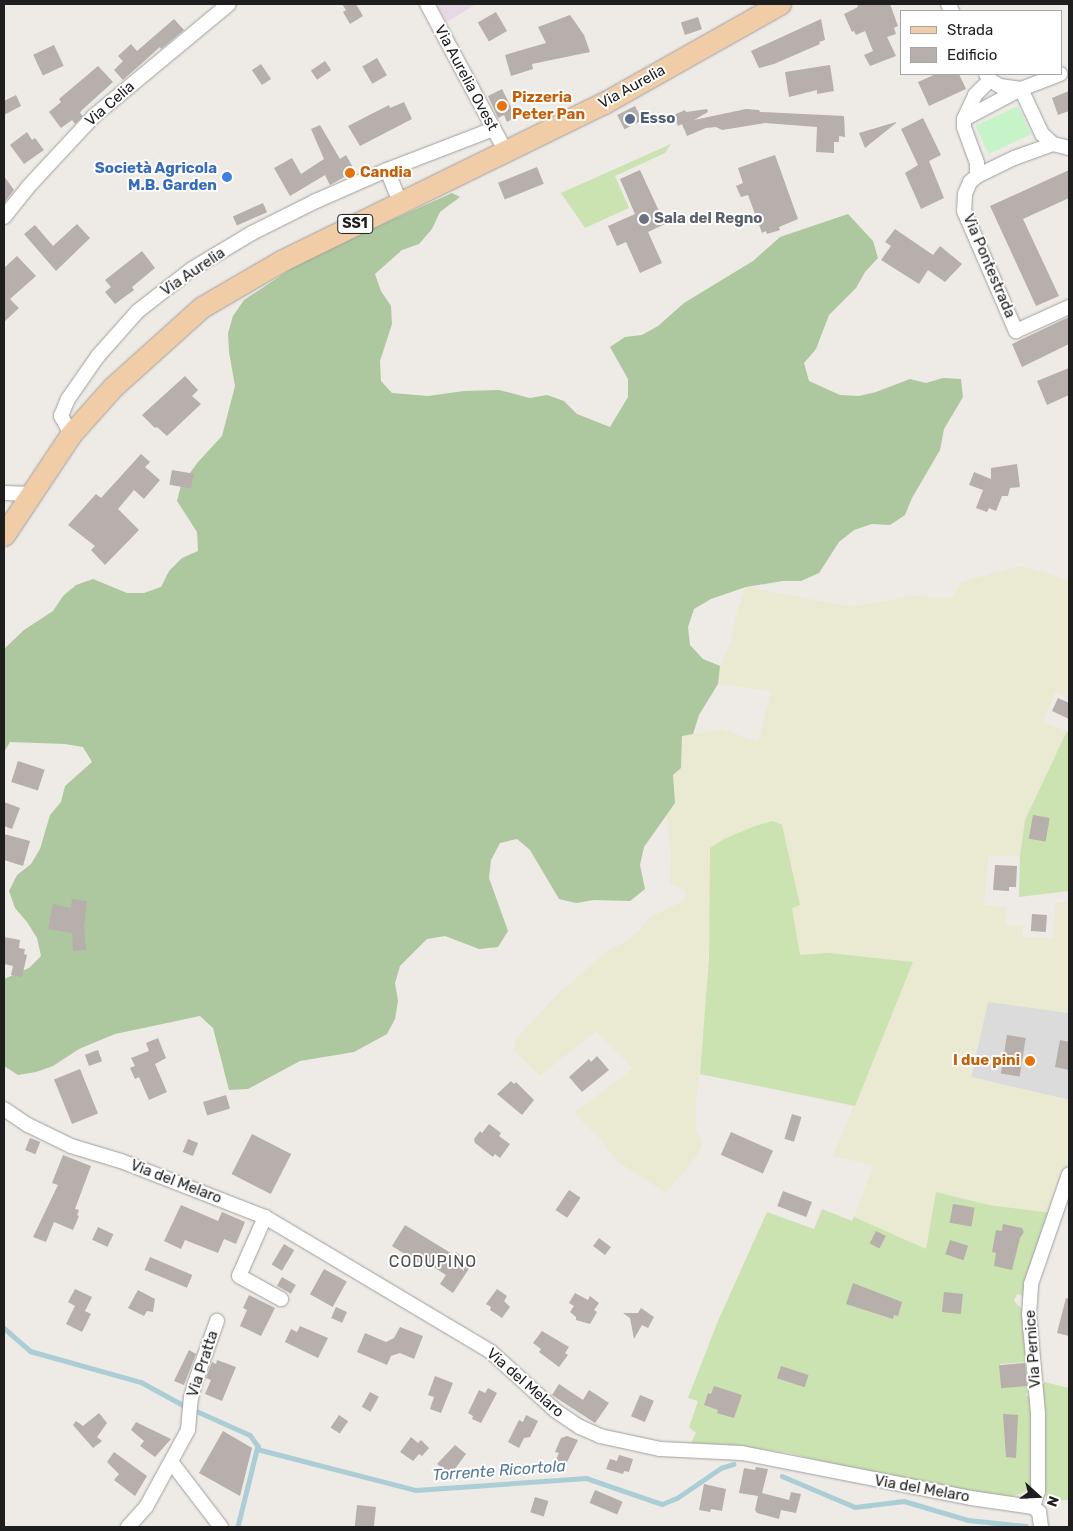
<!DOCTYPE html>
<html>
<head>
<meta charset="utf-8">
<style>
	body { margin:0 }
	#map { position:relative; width:1073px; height:1531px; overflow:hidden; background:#eeeae5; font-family:Rubik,sans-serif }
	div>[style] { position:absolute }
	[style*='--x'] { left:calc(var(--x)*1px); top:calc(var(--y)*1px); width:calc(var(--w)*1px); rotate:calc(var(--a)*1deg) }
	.residential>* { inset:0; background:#dcdbdb }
	.industrial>* { inset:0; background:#e6d8e4 }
	.farmland>* { inset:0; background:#eaead2 }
	.grass>* { inset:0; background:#cbe2b1 }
	.forest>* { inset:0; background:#adc89f }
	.park>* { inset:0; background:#c7f3c8; transform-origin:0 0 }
	.stream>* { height:4.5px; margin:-2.25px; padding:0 2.25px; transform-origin:2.25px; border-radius:2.25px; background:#abced6 }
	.building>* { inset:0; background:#b6afab; transform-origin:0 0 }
	.roads { filter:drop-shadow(0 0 1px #9f9f9f) drop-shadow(0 0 1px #9f9f9f) }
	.street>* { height:14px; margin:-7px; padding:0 7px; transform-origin:7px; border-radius:7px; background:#fff }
	.primary>* { height:21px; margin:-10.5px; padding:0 10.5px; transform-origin:10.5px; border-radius:10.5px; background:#f0cda7 }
	.dots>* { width:14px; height:14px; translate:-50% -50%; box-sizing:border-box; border:2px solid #fff; border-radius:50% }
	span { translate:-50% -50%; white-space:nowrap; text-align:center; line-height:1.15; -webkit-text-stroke:4px #fff; paint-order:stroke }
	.shield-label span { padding:1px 4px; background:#fff; border:1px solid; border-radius:4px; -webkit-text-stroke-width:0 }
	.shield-label { font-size:14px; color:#1e1e1e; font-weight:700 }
	.street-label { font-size:15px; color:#1e1e1e }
	.food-label { font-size:15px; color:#c56008; font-weight:700 }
	.left { translate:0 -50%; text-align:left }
	.right { translate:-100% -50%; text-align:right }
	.service-label { font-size:15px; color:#4e5e75; font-weight:700 }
	.shop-label { font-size:15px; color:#366cbe; font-weight:700 }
	.worship-label { font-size:15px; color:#5b616d; font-weight:700 }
	.neighbourhood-label { font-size:16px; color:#515151; letter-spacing:1px }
	.water-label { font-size:16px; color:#537a9b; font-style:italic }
	.frame { position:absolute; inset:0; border:5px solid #1e1e1e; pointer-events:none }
	.legend { position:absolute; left:900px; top:10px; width:162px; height:65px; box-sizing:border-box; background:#fff; border:1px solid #a5a5a5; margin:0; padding:6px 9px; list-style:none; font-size:15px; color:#1e1e1e }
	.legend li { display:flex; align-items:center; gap:10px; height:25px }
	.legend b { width:25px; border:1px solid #a5a5a5 }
	.north { position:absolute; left:1013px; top:1471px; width:50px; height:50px; -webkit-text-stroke:4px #fff; paint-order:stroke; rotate:110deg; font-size:14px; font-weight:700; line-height:20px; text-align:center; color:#1e1e1e }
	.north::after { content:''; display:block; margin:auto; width:18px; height:22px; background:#1e1e1e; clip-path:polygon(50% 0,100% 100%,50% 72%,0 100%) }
</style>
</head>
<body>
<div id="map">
	<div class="residential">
		<div style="clip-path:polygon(988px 1001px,1069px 1013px,1069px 1100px,971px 1077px)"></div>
	</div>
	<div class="industrial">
		<div style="clip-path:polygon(436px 4px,476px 4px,447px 22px)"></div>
	</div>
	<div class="farmland">
		<div style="clip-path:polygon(1021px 566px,1069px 580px,1069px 699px,1055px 692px,1043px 723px,1067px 731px,1025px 820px,1020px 856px,988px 856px,984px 905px,1006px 907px,1006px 925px,1023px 925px,1022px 937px,1053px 938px,1056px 903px,1069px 901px,1069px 1013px,988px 1002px,971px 1077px,1069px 1100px,1069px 1159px,1051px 1213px,989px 1205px,936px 1192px,927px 1250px,854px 1217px,874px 1166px,833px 1156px,912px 962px,829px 953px,800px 956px,792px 908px,799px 905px,709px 938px,706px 1012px,696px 1101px,696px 1131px,703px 1143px,698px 1154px,666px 1193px,617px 1161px,601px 1140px,574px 1113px,633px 1069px,596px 1031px,540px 1076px,515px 1051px,515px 1040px,557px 995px,605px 953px,629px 939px,641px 929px,647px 919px,681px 902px,686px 896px,685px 890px,670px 884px,671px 851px,666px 816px,675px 803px,673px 775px,681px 767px,682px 736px,721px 729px,758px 742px,771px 691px,718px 684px,720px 666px,731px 642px,738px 608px,746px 587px,841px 605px,863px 605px,911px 596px,952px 598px,961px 582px)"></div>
	</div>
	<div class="grass">
		<div style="clip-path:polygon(671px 144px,665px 153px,615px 176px,629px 208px,585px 228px,561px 193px)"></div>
		<div style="clip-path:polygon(1067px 731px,1069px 735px,1069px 891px,1019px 897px,1020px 856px,1025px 820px)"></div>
		<div style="clip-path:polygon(773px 821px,782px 825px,800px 905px,792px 908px,800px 955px,829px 953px,913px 962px,855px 1106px,700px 1074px,709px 959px,710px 848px,724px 839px,755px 826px)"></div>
		<div style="clip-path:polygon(936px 1192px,989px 1205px,1051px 1213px,1023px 1296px,1017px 1294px,1014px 1301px,1025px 1312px,1028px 1362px,1000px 1364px,1001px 1388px,1030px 1385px,1026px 1395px,1030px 1398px,1030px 1410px,1034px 1413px,1031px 1486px,1025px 1492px,1013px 1496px,992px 1496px,872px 1474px,789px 1453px,730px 1445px,691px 1443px,696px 1433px,689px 1427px,698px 1401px,688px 1398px,718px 1321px,767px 1212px,814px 1229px,822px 1209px,852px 1221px,854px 1217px,926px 1249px)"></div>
		<div style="clip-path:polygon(1040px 1381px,1069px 1388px,1069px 1500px,1046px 1501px)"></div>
	</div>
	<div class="forest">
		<div style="clip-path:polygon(452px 193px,460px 197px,440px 212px,432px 229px,419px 244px,402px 250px,375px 274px,381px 291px,391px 306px,392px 324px,380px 361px,381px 381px,392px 393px,428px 396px,464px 391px,499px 390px,530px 398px,547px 395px,564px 401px,577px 414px,610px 427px,628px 397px,628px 379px,610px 347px,625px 337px,642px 335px,658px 326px,684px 303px,753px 261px,780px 237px,848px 214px,873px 241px,878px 258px,865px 272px,856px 288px,829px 315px,816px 349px,804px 363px,809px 381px,840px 395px,859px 396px,876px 392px,910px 379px,926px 383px,943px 378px,961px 379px,963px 397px,944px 429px,940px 450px,912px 498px,905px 515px,890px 525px,872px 524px,854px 530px,839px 542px,819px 573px,801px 581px,783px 581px,746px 587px,711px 599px,694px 609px,688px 627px,690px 645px,703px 659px,720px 666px,718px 684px,699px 715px,693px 734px,682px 736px,681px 768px,673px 775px,675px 803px,644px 847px,640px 865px,645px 889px,630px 901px,594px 900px,576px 903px,559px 899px,530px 850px,517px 839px,500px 843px,491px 860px,489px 878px,508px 931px,498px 947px,479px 949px,445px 936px,427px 939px,400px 966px,395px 983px,398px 1001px,395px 1019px,387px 1034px,354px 1052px,300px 1061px,248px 1089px,229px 1090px,213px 1028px,200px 1016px,115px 1034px,79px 1049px,53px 1066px,36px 1072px,18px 1075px,4px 1066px,4px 979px,29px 968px,41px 956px,37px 938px,27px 922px,15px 908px,9px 891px,17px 875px,31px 864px,40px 849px,50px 815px,61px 802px,65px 786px,92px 762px,83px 747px,65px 744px,10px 742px,4px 752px,4px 649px,24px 630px,53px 611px,63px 596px,76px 585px,93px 579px,127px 593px,144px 593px,161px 587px,169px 571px,182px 558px,198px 551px,197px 532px,177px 501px,181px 485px,198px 462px,222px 436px,235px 386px,229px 352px,228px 333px,233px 316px,244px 300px,309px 257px)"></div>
	</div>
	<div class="park">
		<div style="left:1018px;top:106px;width:31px;height:47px;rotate:65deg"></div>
	</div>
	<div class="stream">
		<div style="--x:4;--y:1328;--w:35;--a:41"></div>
		<div style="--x:30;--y:1351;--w:115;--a:15.6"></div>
		<div style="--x:141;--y:1382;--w:48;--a:28.7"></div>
		<div style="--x:183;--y:1405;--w:73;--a:24.1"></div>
		<div style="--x:250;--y:1435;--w:14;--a:54"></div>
		<div style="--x:258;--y:1446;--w:83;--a:103.9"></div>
		<div style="--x:257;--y:1449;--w:164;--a:14.5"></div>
		<div style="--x:416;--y:1490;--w:170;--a:-4"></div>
		<div style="--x:586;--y:1478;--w:80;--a:18.9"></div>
		<div style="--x:662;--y:1504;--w:16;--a:-22"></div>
		<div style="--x:677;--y:1498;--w:53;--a:-34.3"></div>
		<div style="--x:721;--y:1468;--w:13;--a:-18"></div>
		<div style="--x:782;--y:1476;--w:79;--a:23"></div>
		<div style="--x:855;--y:1507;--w:49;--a:-7"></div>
		<div style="--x:904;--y:1501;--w:67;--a:16.5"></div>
		<div style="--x:968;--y:1520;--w:58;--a:5.9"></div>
	</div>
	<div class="building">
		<div style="clip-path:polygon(342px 4px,356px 4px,363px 16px,350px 24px,343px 12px,346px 10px)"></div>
		<div style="clip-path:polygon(857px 4px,890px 4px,898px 26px,894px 28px,896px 34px,887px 37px,896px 56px,870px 66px,864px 55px,873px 51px,865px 31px,856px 35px,854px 31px,852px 32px,844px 14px,858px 7px)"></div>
		<div style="left:496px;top:12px;width:22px;height:21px;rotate:60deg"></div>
		<div style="clip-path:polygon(570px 15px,584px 35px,590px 52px,532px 64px,533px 69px,511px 76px,505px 55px,546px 43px,538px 27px)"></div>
		<div style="left:698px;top:17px;width:13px;height:18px;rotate:72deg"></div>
		<div style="clip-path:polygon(174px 19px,184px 30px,161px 49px,160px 47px,123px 80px,114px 70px,123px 61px,118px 56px,131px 44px,137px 51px)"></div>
		<div style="clip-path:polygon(821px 19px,825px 40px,819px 42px,820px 44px,774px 64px,759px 68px,751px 51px)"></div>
		<div style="left:54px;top:45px;width:23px;height:23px;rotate:65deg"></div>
		<div style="left:377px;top:58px;width:20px;height:17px;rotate:60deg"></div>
		<div style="left:325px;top:61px;width:11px;height:17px;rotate:56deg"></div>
		<div style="left:261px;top:64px;width:18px;height:11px;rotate:56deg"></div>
		<div style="clip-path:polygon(830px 65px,834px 91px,817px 94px,817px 90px,789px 97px,785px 72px)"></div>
		<div style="clip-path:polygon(98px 66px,113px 82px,82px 110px,80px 113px,83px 116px,75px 124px,72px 120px,61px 128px,49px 112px,61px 102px,59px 99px)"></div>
		<div style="clip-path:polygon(936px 74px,959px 74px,966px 89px,929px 106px,918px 82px)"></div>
		<div style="clip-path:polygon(502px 89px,516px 117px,507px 122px,504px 115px,498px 118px,488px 96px)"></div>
		<div style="clip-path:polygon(1069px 91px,1069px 111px,1058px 115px,1052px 98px)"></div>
		<div style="clip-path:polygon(16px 95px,21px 106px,4px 115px,4px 101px)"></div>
		<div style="clip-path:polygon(404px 102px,412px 119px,360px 146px,348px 126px,389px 105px,390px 108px)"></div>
		<div style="left:635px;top:106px;width:16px;height:20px;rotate:63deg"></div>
		<div style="clip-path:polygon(707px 109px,708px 112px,694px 120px,746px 109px,759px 110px,760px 112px,844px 116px,845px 137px,839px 136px,839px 142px,834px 142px,834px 153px,816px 152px,817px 127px,765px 123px,722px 130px,716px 127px,706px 128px,687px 136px,682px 124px,678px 126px,674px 115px,685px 110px,686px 112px)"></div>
		<div style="clip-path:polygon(923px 118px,941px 155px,929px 161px,944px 198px,921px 209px,905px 173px,918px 165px,901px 129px)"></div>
		<div style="clip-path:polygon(896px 122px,896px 123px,865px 148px,859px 133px)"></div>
		<div style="clip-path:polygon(320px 125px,340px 159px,346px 155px,355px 171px,330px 185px,325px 175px,290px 196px,274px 168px,292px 158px,301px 174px,324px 159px,311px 129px)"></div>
		<div style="clip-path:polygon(27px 132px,32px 140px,35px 138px,44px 150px,24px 164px,10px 145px)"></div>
		<div style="clip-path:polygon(775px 155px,798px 219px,779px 227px,780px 230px,767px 234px,766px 231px,762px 233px,748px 195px,741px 197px,736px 186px,743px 183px,738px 168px)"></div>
		<div style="left:537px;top:167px;width:18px;height:42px;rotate:68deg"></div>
		<div style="clip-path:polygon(640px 170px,665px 224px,648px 232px,662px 263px,640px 273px,626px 242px,617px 246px,608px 226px,635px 214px,620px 179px)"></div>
		<div style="clip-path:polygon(1069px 170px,1069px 198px,1023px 219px,1059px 296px,1036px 306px,990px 206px)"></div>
		<div style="clip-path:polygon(4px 176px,14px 190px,4px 203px)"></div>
		<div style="left:263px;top:203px;width:10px;height:33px;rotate:66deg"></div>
		<div style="clip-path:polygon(77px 224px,90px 238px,56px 271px,24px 234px,35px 225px,53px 246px)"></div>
		<div style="clip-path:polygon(895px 229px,933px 255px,940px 246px,962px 264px,945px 282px,928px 270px,919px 284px,881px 260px,891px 246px,885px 242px)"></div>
		<div style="clip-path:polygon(142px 251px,155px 268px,132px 287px,134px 290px,115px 304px,105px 292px,111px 287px,105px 280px)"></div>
		<div style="clip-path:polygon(17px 256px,36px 276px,10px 299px,19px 308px,4px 322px,4px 268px)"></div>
		<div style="clip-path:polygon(1069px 317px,1069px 344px,1022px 367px,1012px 344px)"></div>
		<div style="clip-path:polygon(1069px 368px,1069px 395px,1047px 405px,1037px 381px)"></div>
		<div style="clip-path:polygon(185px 376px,198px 390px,192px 396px,201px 404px,167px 436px,157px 427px,155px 428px,142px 415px)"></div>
		<div style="clip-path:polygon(141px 454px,150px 462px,145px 467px,160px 480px,144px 499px,134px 490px,118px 509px,139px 530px,105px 565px,91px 550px,95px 546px,68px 525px,96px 494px,101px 498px)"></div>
		<div style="clip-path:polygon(1017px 464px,1020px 487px,1010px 488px,1008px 496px,1002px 496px,996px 511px,989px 508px,987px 512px,976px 508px,983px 490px,969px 485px,974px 472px,991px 479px,991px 468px)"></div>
		<div style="left:172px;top:470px;width:22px;height:15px;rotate:10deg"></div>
		<div style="clip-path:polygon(1058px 698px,1069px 703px,1069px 719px,1052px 711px)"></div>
		<div style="left:18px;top:761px;width:28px;height:22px;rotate:18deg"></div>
		<div style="clip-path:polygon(4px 802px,20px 808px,12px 829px,4px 826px)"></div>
		<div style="left:1033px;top:815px;width:17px;height:24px;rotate:10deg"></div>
		<div style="clip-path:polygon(4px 834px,30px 841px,23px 866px,4px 860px)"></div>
		<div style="clip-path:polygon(995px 865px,1017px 866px,1016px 887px,1009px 887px,1009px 891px,993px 890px)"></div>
		<div style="clip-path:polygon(72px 899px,87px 901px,84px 928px,86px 950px,73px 951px,72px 933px,48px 929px,53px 904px,71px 908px)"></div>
		<div style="left:1032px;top:914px;width:15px;height:17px;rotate:4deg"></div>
		<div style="clip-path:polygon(4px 937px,20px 940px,19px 948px,25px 949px,24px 954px,27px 955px,22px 977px,11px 975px,13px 966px,4px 964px)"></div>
		<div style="left:1007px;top:1035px;width:19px;height:39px;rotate:9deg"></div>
		<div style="clip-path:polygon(158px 1038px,166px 1058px,155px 1064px,167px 1092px,149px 1100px,139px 1077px,135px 1079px,130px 1068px,135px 1066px,131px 1058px,149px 1051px,146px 1043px)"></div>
		<div style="clip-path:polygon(1060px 1040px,1069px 1042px,1069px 1070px,1055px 1067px)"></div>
		<div style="left:98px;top:1050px;width:12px;height:14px;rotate:70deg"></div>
		<div style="clip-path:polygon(597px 1056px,609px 1070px,582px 1092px,569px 1077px,589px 1059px,591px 1062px)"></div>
		<div style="left:80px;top:1069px;width:48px;height:28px;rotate:68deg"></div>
		<div style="clip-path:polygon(511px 1081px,514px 1084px,516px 1082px,534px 1100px,522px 1115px,497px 1094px)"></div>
		<div style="left:226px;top:1095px;width:14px;height:24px;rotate:73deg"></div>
		<div style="left:792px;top:1114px;width:10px;height:26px;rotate:17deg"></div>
		<div style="clip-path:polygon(489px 1124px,501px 1133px,499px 1136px,510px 1144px,500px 1158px,495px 1154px,493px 1157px,475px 1143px,474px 1139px,480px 1131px,482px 1133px)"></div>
		<div style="left:731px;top:1132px;width:46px;height:25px;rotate:24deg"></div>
		<div style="left:252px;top:1134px;width:44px;height:45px;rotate:27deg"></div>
		<div style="left:30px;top:1138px;width:11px;height:13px;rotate:22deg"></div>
		<div style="left:188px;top:1139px;width:11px;height:14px;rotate:22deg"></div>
		<div style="clip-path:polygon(63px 1155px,91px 1166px,75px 1209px,79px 1210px,77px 1215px,79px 1216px,73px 1230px,54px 1222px,46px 1242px,33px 1237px,58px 1185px,52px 1183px)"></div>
		<div style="left:569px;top:1190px;width:14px;height:24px;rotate:34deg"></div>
		<div style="left:783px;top:1191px;width:31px;height:16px;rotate:21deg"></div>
		<div style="left:953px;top:1204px;width:22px;height:19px;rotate:10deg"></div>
		<div style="clip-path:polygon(181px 1205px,218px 1221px,222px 1212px,245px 1222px,236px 1244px,224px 1239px,218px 1253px,185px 1240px,181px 1249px,164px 1241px)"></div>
		<div style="clip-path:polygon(1003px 1224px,1022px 1228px,1024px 1232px,1020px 1238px,1012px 1270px,994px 1266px,996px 1253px,992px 1252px,996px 1230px,1002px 1231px)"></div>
		<div style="clip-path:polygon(405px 1225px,454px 1255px,456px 1252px,472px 1264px,453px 1293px,440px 1284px,446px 1275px,427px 1263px,425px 1267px,392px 1246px)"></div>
		<div style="left:98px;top:1227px;width:17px;height:14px;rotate:25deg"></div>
		<div style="left:876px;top:1231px;width:11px;height:14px;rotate:27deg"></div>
		<div style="left:599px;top:1238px;width:15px;height:10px;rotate:37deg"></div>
		<div style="left:950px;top:1240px;width:19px;height:15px;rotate:18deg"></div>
		<div style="left:284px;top:1244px;width:12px;height:24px;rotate:31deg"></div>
		<div style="left:150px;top:1257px;width:46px;height:14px;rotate:23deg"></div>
		<div style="left:324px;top:1269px;width:26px;height:29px;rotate:29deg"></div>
		<div style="left:282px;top:1277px;width:16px;height:10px;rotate:30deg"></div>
		<div style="clip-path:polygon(853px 1283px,902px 1302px,898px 1316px,894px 1315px,893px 1319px,846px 1304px)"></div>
		<div style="clip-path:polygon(75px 1289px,92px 1297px,85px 1311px,91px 1314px,82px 1332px,66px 1324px,75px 1306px,68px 1302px)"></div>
		<div style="clip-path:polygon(497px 1289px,507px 1296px,504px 1301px,510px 1307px,502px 1318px,490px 1310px,491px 1307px,486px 1304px)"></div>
		<div style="clip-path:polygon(138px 1290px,155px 1299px,153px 1312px,147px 1311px,144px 1316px,128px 1308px)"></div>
		<div style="left:944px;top:1292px;width:19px;height:20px;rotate:6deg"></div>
		<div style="clip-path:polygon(575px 1293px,588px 1300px,590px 1296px,599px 1303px,594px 1310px,597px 1312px,590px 1324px,576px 1320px,576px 1317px,570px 1312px,574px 1306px,569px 1303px)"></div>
		<div style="clip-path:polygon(249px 1295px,275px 1308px,261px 1336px,240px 1326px,247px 1310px,243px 1308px)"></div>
		<div style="clip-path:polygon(1066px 1298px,1069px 1299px,1069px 1336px,1057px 1333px)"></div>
		<div style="left:336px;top:1307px;width:12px;height:12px;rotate:24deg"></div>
		<div style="clip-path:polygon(641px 1308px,654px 1317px,648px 1328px,642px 1325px,634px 1339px,630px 1318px,623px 1313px,638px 1313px)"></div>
		<div style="clip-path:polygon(300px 1326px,328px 1338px,318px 1358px,285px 1342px,291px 1329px,297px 1332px)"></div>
		<div style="clip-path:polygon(400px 1327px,423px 1336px,414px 1359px,400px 1353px,391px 1356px,387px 1365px,357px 1352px,365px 1333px,386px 1342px,394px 1338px)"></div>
		<div style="clip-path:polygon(542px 1331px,569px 1347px,565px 1353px,568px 1355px,559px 1367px,539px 1352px,541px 1349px,533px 1343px)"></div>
		<div style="clip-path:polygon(189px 1350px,196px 1354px,184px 1385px,174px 1381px)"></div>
		<div style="clip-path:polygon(217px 1360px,236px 1367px,222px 1401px,205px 1394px,211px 1380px,206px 1378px,212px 1362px,216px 1364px)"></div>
		<div style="left:1025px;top:1363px;width:23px;height:26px;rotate:85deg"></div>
		<div style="left:781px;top:1366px;width:29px;height:13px;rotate:18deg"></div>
		<div style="clip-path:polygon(435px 1376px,453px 1383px,441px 1413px,430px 1409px,434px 1397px,428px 1395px)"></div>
		<div style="clip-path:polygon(559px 1384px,583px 1400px,589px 1390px,609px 1403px,595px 1423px,552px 1395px)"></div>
		<div style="clip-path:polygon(714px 1386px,742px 1395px,734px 1418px,717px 1413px,718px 1410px,704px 1405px,708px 1393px,711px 1394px)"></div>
		<div style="clip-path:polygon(488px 1388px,497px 1393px,481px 1423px,472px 1419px,473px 1416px,468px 1413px,479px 1390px,485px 1393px)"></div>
		<div style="left:370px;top:1392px;width:10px;height:17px;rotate:29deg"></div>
		<div style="left:640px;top:1395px;width:15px;height:23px;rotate:23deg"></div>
		<div style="clip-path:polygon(99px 1413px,107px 1423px,97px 1437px,102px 1441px,93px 1448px,73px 1425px,76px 1421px,83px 1426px)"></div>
		<div style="clip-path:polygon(1003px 1414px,1018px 1415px,1016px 1458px,1006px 1457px)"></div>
		<div style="left:339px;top:1415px;width:11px;height:15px;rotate:34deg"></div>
		<div style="clip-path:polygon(526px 1415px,538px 1421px,530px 1437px,524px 1438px,519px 1448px,508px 1442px,519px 1420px,523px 1422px)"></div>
		<div style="clip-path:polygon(136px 1422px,171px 1439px,155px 1457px,140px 1446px,144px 1441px,131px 1430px)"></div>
		<div style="clip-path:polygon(223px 1431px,252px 1448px,240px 1496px,199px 1473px)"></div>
		<div style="clip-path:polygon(567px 1436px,578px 1440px,566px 1464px,556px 1460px,559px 1453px,555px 1452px,561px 1438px)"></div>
		<div style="clip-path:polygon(411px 1437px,418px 1443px,421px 1440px,429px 1448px,422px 1456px,419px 1454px,413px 1461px,400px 1452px)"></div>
		<div style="clip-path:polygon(455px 1445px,466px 1454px,451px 1474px,437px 1464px)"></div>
		<div style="clip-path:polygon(114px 1452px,147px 1476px,135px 1496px,114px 1480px,119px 1474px,107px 1462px)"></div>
		<div style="clip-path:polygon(619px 1455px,633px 1459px,629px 1472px,624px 1471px,623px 1474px,606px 1469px,610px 1459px,617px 1461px)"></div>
		<div style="clip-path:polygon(756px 1467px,768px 1469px,762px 1493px,789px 1500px,791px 1492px,801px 1494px,796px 1513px,781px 1510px,779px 1519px,757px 1513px,755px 1510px,758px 1496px,739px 1493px,744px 1468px,755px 1470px)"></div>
		<div style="clip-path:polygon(704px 1484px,726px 1489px,722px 1511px,711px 1509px,710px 1512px,699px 1510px)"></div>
		<div style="left:595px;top:1490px;width:30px;height:14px;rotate:23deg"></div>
		<div style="left:535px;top:1497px;width:14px;height:16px;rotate:17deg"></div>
		<div style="left:357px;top:1505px;width:19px;height:22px;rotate:6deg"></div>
	</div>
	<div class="roads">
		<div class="street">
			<div style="--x:427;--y:4;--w:168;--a:61.9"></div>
			<div style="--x:948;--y:4;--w:8;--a:60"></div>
			<div style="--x:990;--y:80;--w:12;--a:31"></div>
			<div style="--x:1000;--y:86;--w:21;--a:8"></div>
			<div style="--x:1021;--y:89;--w:50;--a:65"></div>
			<div style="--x:1042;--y:134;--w:15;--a:42"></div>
			<div style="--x:1053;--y:144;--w:41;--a:160.3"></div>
			<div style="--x:1014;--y:158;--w:41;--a:154.1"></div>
			<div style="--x:977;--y:176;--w:9;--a:139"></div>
			<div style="--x:970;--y:182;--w:13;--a:113"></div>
			<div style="--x:965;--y:194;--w:17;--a:93"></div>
			<div style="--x:964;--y:211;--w:131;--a:66.6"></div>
			<div style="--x:1016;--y:331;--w:58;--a:-24.4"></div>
			<div style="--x:964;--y:119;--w:64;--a:-27.8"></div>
			<div style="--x:1021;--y:89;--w:42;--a:-21"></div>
			<div style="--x:1053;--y:144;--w:16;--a:14"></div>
			<div style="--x:387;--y:170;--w:35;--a:68"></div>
			<div style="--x:977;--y:176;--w:13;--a:-90"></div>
			<div style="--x:977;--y:163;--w:38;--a:-110"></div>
			<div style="--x:964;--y:127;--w:8;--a:-90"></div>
			<div style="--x:964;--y:119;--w:26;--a:-65"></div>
			<div style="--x:975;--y:95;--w:21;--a:-45"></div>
			<div style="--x:990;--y:80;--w:7;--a:-124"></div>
			<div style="--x:4;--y:217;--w:38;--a:-51"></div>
			<div style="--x:28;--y:187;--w:97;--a:-47.1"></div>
			<div style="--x:94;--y:116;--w:175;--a:-39.7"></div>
			<div style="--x:71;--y:434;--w:21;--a:-119"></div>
			<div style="--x:61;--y:416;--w:18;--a:-68"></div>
			<div style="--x:68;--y:399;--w:52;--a:-55.1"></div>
			<div style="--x:98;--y:356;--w:60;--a:-48.4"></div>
			<div style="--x:138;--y:311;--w:68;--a:-37.9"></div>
			<div style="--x:192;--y:269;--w:70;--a:-31"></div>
			<div style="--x:252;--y:233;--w:72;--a:-26.6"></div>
			<div style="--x:316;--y:201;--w:77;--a:-23.6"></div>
			<div style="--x:387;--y:170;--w:114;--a:-21.1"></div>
			<div style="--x:4;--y:493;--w:28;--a:2"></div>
			<div style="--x:4;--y:1109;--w:29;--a:34"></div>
			<div style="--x:28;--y:1125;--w:48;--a:26"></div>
			<div style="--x:71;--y:1146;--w:52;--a:16.7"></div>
			<div style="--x:121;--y:1161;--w:155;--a:21.3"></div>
			<div style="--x:265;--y:1217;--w:262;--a:30.8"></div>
			<div style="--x:490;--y:1351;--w:89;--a:42.3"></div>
			<div style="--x:556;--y:1411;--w:29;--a:34"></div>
			<div style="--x:580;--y:1427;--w:22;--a:24"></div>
			<div style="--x:600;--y:1436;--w:61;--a:12.2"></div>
			<div style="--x:660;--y:1449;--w:82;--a:2.8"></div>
			<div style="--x:742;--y:1453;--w:233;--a:11.1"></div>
			<div style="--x:971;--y:1498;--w:63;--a:8.3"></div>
			<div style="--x:265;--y:1217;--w:64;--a:113.8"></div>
			<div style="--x:239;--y:1276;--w:48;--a:28.7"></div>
			<div style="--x:172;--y:1463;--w:81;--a:52.6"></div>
			<div style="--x:1033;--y:1507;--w:17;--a:-73"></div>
			<div style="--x:1038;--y:1491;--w:78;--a:-90"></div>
			<div style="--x:1038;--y:1413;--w:98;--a:-95.2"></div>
			<div style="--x:1029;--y:1315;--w:31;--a:-86"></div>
			<div style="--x:1031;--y:1284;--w:116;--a:-70.9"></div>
			<div style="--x:1033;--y:1507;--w:8;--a:40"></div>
			<div style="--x:1039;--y:1512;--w:15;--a:82"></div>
			<div style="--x:128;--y:1527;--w:27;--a:-48"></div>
			<div style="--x:146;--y:1507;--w:88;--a:-61.4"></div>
			<div style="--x:188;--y:1430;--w:32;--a:-85"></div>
			<div style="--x:191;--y:1398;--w:16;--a:-75"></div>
			<div style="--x:195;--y:1383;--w:66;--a:-70.5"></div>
		</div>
		<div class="primary">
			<div style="--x:4;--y:535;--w:121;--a:-56.4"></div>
			<div style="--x:71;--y:434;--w:63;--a:-48.2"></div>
			<div style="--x:113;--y:387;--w:120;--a:-42"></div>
			<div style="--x:202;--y:307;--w:91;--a:-30.2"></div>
			<div style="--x:281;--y:261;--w:360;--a:-26.1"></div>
			<div style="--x:604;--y:103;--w:202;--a:-29.4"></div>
		</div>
	</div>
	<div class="dots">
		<div style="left:502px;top:106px;background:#e8710a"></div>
		<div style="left:630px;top:119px;background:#5c6f8a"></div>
		<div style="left:350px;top:173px;background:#e8710a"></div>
		<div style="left:227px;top:177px;background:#3f7fe0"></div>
		<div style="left:644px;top:219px;background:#6b7280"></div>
		<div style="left:1030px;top:1061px;background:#e8710a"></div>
	</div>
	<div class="shield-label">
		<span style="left:355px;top:224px">SS1</span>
	</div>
	<div class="street-label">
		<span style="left:466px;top:78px;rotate:62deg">Via Aurelia Ovest</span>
		<span style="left:632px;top:87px;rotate:-29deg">Via Aurelia</span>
		<span style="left:110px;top:104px;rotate:-41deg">Via Celia</span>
		<span style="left:989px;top:266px;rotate:67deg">Via Pontestrada</span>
		<span style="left:193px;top:272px;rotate:-34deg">Via Aurelia</span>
		<span style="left:176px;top:1182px;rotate:21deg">Via del Melaro</span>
		<span style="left:1033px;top:1349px;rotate:-94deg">Via Pernice</span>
		<span style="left:203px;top:1364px;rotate:-72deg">Via Pratta</span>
		<span style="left:525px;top:1383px;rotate:41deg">Via del Melaro</span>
		<span style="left:922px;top:1489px;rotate:10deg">Via del Melaro</span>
	</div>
	<div class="food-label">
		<span class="left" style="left:512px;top:106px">Pizzeria<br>Peter Pan</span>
		<span class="left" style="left:360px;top:173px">Candia</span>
		<span class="right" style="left:1020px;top:1061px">I due pini</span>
	</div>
	<div class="service-label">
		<span class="left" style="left:640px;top:119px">Esso</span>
	</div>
	<div class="shop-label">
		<span class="right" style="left:217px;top:177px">Società Agricola<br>M.B. Garden</span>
	</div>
	<div class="worship-label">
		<span class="left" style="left:654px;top:219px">Sala del Regno</span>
	</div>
	<div class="neighbourhood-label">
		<span style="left:433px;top:1262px">CODUPINO</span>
	</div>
	<div class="water-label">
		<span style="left:499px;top:1471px;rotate:-4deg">Torrente Ricortola</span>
	</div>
	<div class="frame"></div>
	<ul class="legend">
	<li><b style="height:6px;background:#f0cda7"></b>Strada</li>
	<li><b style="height:14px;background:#b6afab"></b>Edificio</li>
	</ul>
	<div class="north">N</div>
</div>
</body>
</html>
